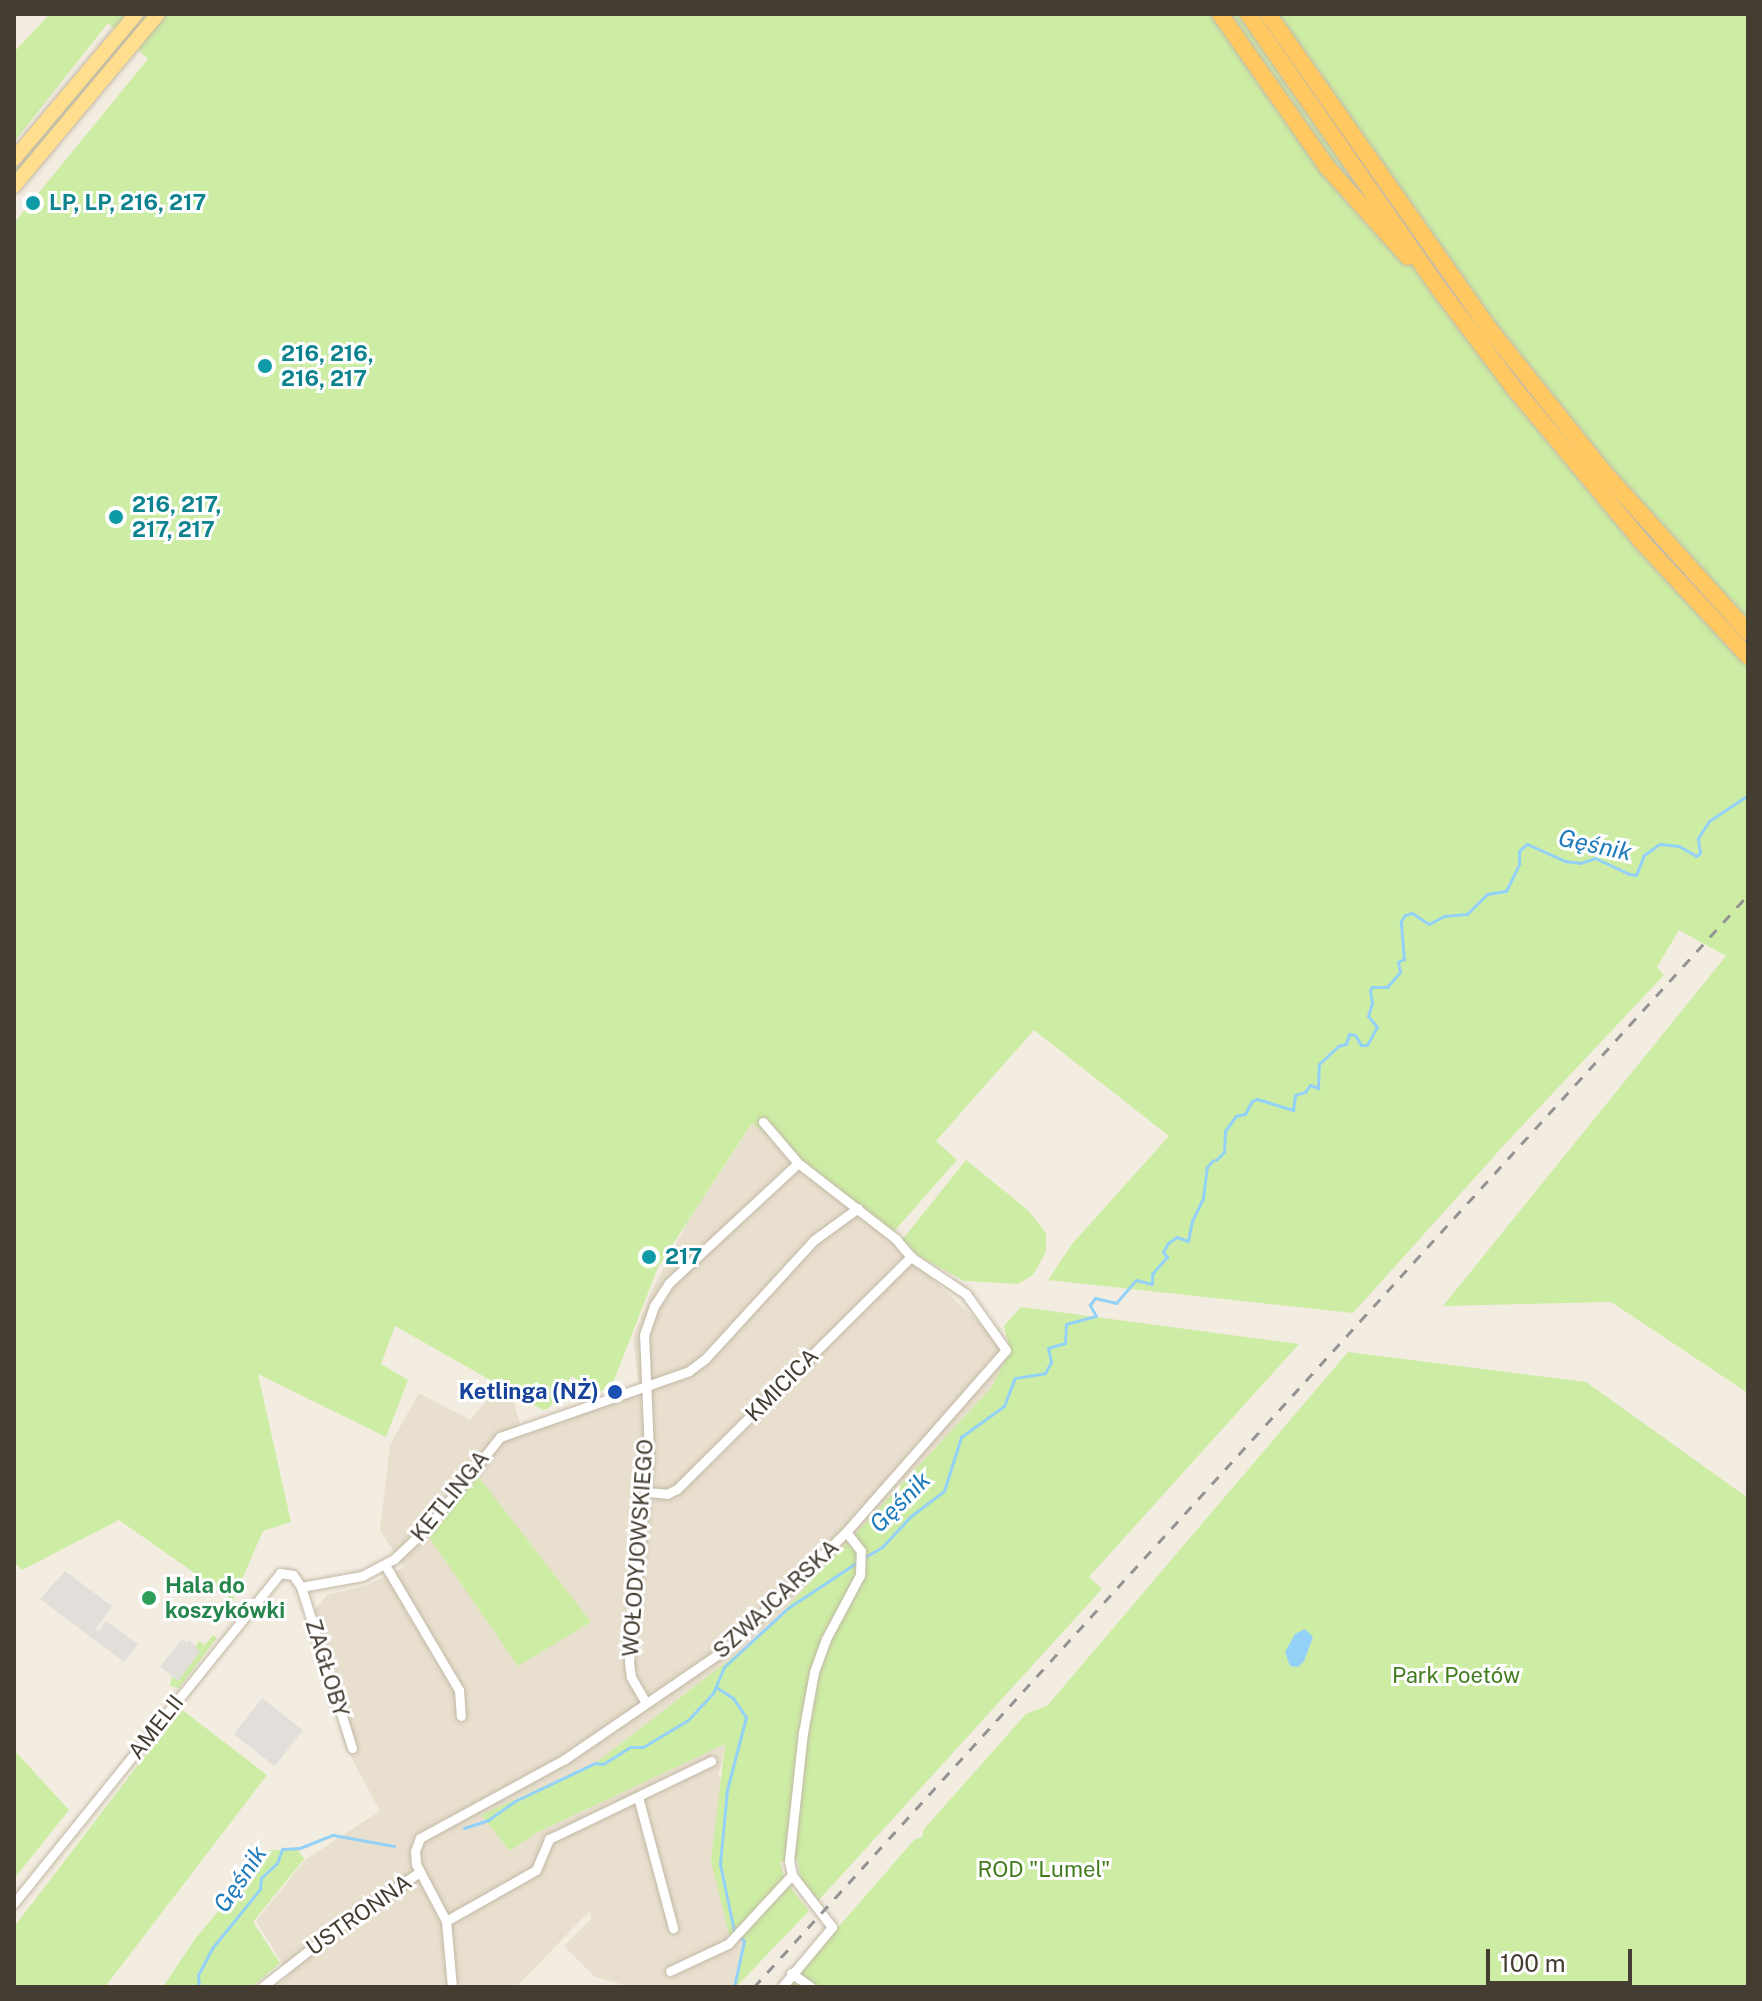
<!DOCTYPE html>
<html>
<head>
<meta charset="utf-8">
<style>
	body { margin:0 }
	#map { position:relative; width:1762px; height:2001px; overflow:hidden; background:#f3ede1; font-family:"Public Sans",sans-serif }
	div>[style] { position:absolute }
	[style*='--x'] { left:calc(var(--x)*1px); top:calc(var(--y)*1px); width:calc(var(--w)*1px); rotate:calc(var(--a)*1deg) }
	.residential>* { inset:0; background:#e8dfce }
	.green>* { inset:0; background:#cdeda4 }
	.parking>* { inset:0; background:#e2dfdb; transform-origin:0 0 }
	.water>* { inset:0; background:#94d1f8 }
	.stream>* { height:3px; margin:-1.5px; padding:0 1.5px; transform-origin:1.5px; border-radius:1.5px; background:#94d1f8 }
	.roads { filter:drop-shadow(0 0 2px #c2b8a6) drop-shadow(0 0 2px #c2b8a6) }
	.minor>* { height:9px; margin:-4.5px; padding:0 4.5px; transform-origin:4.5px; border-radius:4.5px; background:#fff }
	.primary>* { height:14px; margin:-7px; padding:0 7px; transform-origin:7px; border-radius:7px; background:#ffde8e }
	.motorway>* { height:16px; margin:-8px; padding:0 8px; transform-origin:8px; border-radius:8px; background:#ffc860 }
	.rail>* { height:3px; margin-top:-1.5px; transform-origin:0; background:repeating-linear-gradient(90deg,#939393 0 10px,transparent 0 20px) }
	.dots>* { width:22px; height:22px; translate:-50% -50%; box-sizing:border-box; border:4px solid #fff; border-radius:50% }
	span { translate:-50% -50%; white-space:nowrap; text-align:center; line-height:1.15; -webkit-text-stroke:6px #fff; paint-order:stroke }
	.culture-label { font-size:22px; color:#0d838f; font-weight:700 }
	.left { translate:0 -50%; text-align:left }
	.street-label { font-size:22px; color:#453d31 }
	.transit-label { font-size:22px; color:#164399; font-weight:700 }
	.right { translate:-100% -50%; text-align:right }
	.leisure-label { font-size:22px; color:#27864d; font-weight:700 }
	.park-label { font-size:22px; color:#437c1f }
	.water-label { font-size:24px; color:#1f7bbc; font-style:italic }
	.frame { position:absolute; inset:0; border:16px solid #453d31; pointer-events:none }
	.scale { position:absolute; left:1486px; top:1949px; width:146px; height:36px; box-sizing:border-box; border:4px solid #453d31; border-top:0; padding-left:10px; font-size:24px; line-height:28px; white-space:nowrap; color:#453d31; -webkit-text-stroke:6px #fff; paint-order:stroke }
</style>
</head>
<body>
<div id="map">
	<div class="residential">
		<div style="clip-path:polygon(757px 1116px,1010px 1351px,991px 1388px,761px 1635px,597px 1762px,482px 1815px,510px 1851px,536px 1833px,726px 1743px,719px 1774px,746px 1940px,736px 1987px,632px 1987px,595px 1977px,564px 1946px,591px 1919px,590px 1911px,516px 1987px,276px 1987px,289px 1975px,256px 1921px,305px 1860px,380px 1811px,346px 1748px,315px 1609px,327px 1595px,368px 1585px,404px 1567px,380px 1530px,390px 1445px,419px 1393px,470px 1420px,497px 1388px,513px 1399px,521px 1428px,640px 1392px,633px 1338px,652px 1290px,688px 1221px)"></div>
	</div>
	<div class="green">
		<div style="clip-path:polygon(50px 14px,1748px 14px,1748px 1393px,1611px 1302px,1443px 1306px,1726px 956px,1679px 930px,1657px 967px,1664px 975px,1506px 1143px,1353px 1313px,1048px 1280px,1072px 1244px,1169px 1136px,1034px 1030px,936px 1141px,957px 1160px,890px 1236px,752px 1123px,658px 1267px,611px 1388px,596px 1392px,572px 1376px,549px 1408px,543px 1410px,395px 1326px,381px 1364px,408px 1380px,386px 1437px,258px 1374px,291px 1522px,263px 1531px,233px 1600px,119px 1520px,22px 1570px,14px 1562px,14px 223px,148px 59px,130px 42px,14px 178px,14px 168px,123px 37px,108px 23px,14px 142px,14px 52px)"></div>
		<div style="clip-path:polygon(966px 1160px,1029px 1211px,1046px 1233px,1046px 1252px,1033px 1275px,1018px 1284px,964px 1281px,917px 1255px,902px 1240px)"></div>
		<div style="clip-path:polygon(1021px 1307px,1299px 1344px,1089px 1577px,1102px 1589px,818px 1901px,801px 1879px,797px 1859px,780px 1862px,785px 1881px,809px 1911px,736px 1987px,746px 1941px,730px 1938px,711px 1861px,725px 1744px,536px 1833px,510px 1851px,481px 1815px,597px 1762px,761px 1635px,991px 1388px,1010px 1351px,1004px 1326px)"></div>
		<div style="clip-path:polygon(1348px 1352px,1586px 1382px,1748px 1498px,1748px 1987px,786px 1987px,914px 1840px,922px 1837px,924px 1829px,1026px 1714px,1047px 1706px)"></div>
		<div style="clip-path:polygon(478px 1476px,591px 1622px,518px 1666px,429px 1537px)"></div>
		<div style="clip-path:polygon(213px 1635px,217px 1638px,179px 1688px,170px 1686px,172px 1677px,178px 1680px,199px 1652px,195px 1647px,199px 1641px,205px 1645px)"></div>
		<div style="clip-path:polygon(181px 1709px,267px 1775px,105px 1987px,14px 1987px,14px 1927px)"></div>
		<div style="clip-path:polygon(14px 1750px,69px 1810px,14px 1879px)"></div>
		<div style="clip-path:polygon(270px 1850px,298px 1850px,304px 1859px,253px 1922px,280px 1963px,252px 1987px,163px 1987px,195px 1939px)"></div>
	</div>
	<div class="parking">
		<div style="clip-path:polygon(65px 1571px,112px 1606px,95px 1630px,99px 1631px,106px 1621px,138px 1644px,124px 1662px,40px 1599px)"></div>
		<div style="clip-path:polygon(182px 1639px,187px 1643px,190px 1640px,200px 1652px,178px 1681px,160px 1667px)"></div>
		<div style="left:262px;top:1698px;width:52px;height:46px;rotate:38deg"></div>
	</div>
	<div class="water">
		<div style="clip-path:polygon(1305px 1629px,1313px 1637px,1304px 1661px,1298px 1667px,1290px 1666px,1285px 1652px,1295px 1634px)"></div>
	</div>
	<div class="stream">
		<div style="--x:1216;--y:1160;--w:11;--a:-45"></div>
		<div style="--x:1224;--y:1152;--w:21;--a:-87"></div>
		<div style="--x:1225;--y:1131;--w:19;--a:-54"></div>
		<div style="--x:1236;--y:1116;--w:9;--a:-13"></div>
		<div style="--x:1245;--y:1114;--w:15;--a:-62"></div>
		<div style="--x:1252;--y:1101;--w:5;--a:-22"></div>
		<div style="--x:1257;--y:1099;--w:38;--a:17"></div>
		<div style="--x:1293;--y:1110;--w:15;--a:-82"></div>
		<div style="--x:1295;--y:1095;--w:10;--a:-17"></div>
		<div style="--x:1305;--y:1092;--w:9;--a:-54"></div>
		<div style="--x:1310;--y:1085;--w:9;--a:21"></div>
		<div style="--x:1318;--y:1088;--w:24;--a:-88"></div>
		<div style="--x:1319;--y:1064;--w:26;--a:-43"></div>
		<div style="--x:1338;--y:1046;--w:8;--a:-14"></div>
		<div style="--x:1346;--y:1044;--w:10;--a:-73"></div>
		<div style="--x:1349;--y:1034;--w:6;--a:9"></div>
		<div style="--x:1355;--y:1035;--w:12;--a:59"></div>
		<div style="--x:1361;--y:1045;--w:6;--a:0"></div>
		<div style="--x:1367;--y:1045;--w:21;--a:-61"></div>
		<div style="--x:1377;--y:1027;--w:14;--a:-129"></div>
		<div style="--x:1368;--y:1016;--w:14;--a:-73"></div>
		<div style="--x:1372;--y:1003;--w:13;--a:-99"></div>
		<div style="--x:1370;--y:990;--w:4;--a:-56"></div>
		<div style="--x:1372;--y:987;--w:15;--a:0"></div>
		<div style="--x:1387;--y:987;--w:20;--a:-49"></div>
		<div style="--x:1400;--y:972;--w:10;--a:-101"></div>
		<div style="--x:1398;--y:962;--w:7;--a:-27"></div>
		<div style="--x:1404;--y:959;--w:38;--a:-95"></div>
		<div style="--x:1401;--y:921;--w:7;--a:-56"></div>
		<div style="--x:1405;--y:915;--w:7;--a:-16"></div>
		<div style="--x:1412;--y:913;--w:20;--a:33"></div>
		<div style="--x:1429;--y:924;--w:17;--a:-28"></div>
		<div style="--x:1444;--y:916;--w:23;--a:-5"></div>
		<div style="--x:1467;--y:914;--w:28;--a:-45"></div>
		<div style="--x:1487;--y:894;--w:19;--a:-9"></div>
		<div style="--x:1506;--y:891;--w:30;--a:-64"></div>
		<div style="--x:1519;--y:864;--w:13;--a:-90"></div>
		<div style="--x:1519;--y:851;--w:11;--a:-41"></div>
		<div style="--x:1527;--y:844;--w:42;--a:24.1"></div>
		<div style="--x:1565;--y:861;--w:15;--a:8"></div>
		<div style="--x:1580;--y:863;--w:16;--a:-18"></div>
		<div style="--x:1595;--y:858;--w:38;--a:25"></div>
		<div style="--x:1629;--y:874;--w:7;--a:8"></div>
		<div style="--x:1636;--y:875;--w:22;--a:-68"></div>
		<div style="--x:1644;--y:855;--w:19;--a:-35"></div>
		<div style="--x:1660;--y:844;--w:19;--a:6"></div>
		<div style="--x:1679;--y:846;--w:20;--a:30"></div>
		<div style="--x:1696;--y:856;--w:5;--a:-37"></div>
		<div style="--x:1700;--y:853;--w:15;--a:-98"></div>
		<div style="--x:1698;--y:838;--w:20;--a:-57"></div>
		<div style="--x:1709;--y:821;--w:47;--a:-33.7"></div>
		<div style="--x:865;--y:1557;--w:20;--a:-30"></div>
		<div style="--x:882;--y:1547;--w:42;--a:-46.9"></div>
		<div style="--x:911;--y:1516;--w:41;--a:-37.1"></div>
		<div style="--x:944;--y:1491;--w:57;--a:-72.5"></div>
		<div style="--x:961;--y:1437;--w:53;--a:-35.8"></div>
		<div style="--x:1004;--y:1406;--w:30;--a:-69"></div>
		<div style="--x:1015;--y:1378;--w:30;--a:-9"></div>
		<div style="--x:1045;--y:1373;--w:13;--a:-61"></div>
		<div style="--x:1051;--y:1362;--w:14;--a:-102"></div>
		<div style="--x:1048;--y:1348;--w:18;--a:-16"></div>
		<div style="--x:1065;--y:1343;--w:19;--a:-87"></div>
		<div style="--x:1066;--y:1324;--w:31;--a:-15"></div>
		<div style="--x:1096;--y:1316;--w:13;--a:-119"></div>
		<div style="--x:1090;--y:1305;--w:9;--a:-54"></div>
		<div style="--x:1095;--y:1298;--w:22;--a:13"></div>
		<div style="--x:1116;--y:1303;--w:30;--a:-49"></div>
		<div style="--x:1136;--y:1280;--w:16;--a:14"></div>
		<div style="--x:1152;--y:1284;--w:10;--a:-90"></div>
		<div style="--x:1152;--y:1274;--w:23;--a:-49"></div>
		<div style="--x:1167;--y:1257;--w:6;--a:-129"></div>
		<div style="--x:1163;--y:1252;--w:10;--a:-61"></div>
		<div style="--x:1168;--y:1243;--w:11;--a:-34"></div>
		<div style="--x:1177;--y:1237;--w:12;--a:20"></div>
		<div style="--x:1188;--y:1241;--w:20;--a:-79"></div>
		<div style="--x:1192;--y:1221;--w:25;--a:-64"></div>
		<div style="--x:1203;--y:1198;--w:31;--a:-83"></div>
		<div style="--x:1207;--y:1167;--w:9;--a:-49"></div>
		<div style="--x:716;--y:1687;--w:20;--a:33"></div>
		<div style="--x:733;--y:1698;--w:23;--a:56"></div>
		<div style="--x:746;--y:1717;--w:75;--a:104.6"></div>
		<div style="--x:727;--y:1790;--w:74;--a:95.4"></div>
		<div style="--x:720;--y:1864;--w:68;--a:78.2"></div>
		<div style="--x:734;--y:1931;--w:14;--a:45"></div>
		<div style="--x:744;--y:1941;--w:47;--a:102.3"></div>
		<div style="--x:464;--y:1828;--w:25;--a:-18"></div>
		<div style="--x:488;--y:1820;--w:33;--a:-35"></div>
		<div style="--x:515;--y:1801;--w:89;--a:-25.4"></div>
		<div style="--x:595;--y:1763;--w:8;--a:7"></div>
		<div style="--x:603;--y:1764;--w:32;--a:-32"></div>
		<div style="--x:630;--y:1747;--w:13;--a:0"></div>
		<div style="--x:643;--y:1747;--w:52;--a:-31"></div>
		<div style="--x:688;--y:1720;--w:37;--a:-47"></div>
		<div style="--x:713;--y:1693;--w:28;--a:-67"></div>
		<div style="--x:724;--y:1667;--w:87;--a:-42.7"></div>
		<div style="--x:788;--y:1608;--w:85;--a:-33.5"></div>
		<div style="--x:199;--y:1987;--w:12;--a:-95"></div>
		<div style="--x:198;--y:1975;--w:32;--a:-62"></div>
		<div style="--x:213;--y:1947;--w:75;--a:-51"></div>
		<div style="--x:260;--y:1889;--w:11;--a:-85"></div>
		<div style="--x:261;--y:1878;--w:22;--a:-43"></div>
		<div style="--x:277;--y:1863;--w:15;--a:-70"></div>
		<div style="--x:282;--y:1849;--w:18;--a:-3"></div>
		<div style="--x:300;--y:1848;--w:35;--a:-22"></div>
		<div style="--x:333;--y:1835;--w:62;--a:10.2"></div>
	</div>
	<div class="roads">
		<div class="minor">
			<div style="--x:646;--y:1492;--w:21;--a:5"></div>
			<div style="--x:667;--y:1494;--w:11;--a:-27"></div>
			<div style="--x:677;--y:1489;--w:330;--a:-44.8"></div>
			<div style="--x:385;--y:1565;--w:145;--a:59.4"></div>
			<div style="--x:459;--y:1690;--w:26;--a:86"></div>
			<div style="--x:301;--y:1587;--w:62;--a:-10.2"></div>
			<div style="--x:362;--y:1576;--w:36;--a:-28"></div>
			<div style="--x:394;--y:1559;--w:48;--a:-43.3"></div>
			<div style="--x:429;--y:1526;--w:114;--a:-51.4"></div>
			<div style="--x:500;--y:1437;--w:200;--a:-19.2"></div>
			<div style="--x:689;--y:1371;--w:20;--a:-37"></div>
			<div style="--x:705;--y:1359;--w:161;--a:-47.5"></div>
			<div style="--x:814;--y:1240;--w:54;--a:-36"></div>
			<div style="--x:646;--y:1703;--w:30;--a:-120"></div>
			<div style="--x:631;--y:1677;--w:15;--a:-98"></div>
			<div style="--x:629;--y:1662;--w:211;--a:-84.6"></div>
			<div style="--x:649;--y:1452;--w:117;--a:-92.4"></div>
			<div style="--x:644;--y:1335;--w:31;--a:-71"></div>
			<div style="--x:654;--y:1306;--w:27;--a:-57"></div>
			<div style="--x:669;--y:1283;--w:176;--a:-42.9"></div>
			<div style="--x:638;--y:1797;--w:136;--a:75"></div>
			<div style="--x:14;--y:1903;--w:424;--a:-51.1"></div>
			<div style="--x:280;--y:1573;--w:13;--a:9"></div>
			<div style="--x:293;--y:1575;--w:14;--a:56"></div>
			<div style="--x:301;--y:1587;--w:169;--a:72.4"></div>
			<div style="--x:446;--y:1921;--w:103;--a:-29.5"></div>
			<div style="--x:536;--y:1870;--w:34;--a:-67"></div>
			<div style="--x:549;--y:1839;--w:180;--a:-25.7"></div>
			<div style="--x:670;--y:1971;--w:64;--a:-25"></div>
			<div style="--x:728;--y:1944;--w:94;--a:-47.2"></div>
			<div style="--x:791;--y:1973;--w:24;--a:35"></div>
			<div style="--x:262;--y:1987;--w:99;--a:-38"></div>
			<div style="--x:340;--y:1926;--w:94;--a:-34.2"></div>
			<div style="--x:452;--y:1987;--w:66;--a:-95.2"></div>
			<div style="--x:446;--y:1921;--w:64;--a:-117.8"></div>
			<div style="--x:416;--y:1864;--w:13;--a:-94"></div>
			<div style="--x:415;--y:1851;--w:14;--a:-69"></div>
			<div style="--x:420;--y:1838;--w:165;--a:-28.6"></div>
			<div style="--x:565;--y:1759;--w:196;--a:-34.4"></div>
			<div style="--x:727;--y:1648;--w:166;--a:-44.3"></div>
			<div style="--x:846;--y:1532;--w:242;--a:-48.7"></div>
			<div style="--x:1006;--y:1350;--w:69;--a:-125.5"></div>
			<div style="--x:966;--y:1294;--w:66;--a:-146.1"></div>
			<div style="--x:911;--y:1257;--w:23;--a:-130"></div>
			<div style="--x:896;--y:1239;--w:124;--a:-142.2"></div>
			<div style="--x:798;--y:1163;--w:54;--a:-130.5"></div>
			<div style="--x:782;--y:1987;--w:78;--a:-50.2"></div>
			<div style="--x:832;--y:1927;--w:66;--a:-127.6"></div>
			<div style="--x:792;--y:1875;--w:14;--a:-102"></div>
			<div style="--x:789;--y:1861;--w:129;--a:-83.8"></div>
			<div style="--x:803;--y:1733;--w:62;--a:-79.8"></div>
			<div style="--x:814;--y:1672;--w:35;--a:-70"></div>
			<div style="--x:826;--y:1639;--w:72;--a:-62"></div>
			<div style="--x:860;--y:1575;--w:24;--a:-88"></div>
			<div style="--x:861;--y:1551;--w:24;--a:-128"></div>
		</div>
		<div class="primary">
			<div style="--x:14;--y:159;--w:189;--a:-49.9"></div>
			<div style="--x:14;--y:186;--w:224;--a:-50.1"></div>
		</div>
		<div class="motorway">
			<div style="--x:1220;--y:14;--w:187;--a:55"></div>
			<div style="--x:1327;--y:167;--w:121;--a:48"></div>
			<div style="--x:1248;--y:14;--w:336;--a:55.2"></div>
			<div style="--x:1440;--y:290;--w:121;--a:53"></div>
			<div style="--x:1513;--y:387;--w:202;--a:50.2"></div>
			<div style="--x:1642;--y:542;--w:156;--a:47.1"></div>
			<div style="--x:1268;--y:14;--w:388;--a:54.9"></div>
			<div style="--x:1491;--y:331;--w:178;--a:51.4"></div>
			<div style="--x:1602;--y:470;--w:218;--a:48"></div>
		</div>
	</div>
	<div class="rail">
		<div style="--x:754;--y:1987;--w:1477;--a:-47.69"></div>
	</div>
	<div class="dots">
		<div style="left:33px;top:203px;background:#0f9aa8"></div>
		<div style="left:265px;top:366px;background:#0f9aa8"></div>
		<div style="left:116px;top:517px;background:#0f9aa8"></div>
		<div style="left:649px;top:1257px;background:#0f9aa8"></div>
		<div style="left:615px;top:1392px;background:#1a4fb4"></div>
		<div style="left:149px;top:1598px;background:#2e9e5b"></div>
	</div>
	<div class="culture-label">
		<span class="left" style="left:49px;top:203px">LP, LP, 216, 217</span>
		<span class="left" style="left:281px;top:366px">216, 216,<br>216, 217</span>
		<span class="left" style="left:132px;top:517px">216, 217,<br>217, 217</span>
		<span class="left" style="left:665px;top:1257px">217</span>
	</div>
	<div class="street-label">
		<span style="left:782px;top:1385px;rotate:-45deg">KMICICA</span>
		<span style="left:450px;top:1496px;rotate:-51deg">KETLINGA</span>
		<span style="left:638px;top:1548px;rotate:-86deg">WOŁODYJOWSKIEGO</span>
		<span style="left:776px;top:1599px;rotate:-43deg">SZWAJCARSKA</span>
		<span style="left:327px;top:1668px;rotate:73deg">ZAGŁOBY</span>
		<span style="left:156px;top:1727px;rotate:-52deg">AMELII</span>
		<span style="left:359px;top:1915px;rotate:-35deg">USTRONNA</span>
	</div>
	<div class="transit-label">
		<span class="right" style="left:599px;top:1392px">Ketlinga (NŻ)</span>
	</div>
	<div class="leisure-label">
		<span class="left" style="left:165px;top:1598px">Hala do<br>koszykówki</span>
	</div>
	<div class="park-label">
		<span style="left:1456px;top:1676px">Park Poetów</span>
		<span style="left:1044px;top:1870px">ROD "Lumel"</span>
	</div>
	<div class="water-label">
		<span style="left:1595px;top:845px;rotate:12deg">Gęśnik</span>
		<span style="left:900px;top:1502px;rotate:-45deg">Gęśnik</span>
		<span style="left:240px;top:1879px;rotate:-56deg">Gęśnik</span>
	</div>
	<div class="frame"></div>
	<div class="scale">100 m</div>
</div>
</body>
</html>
